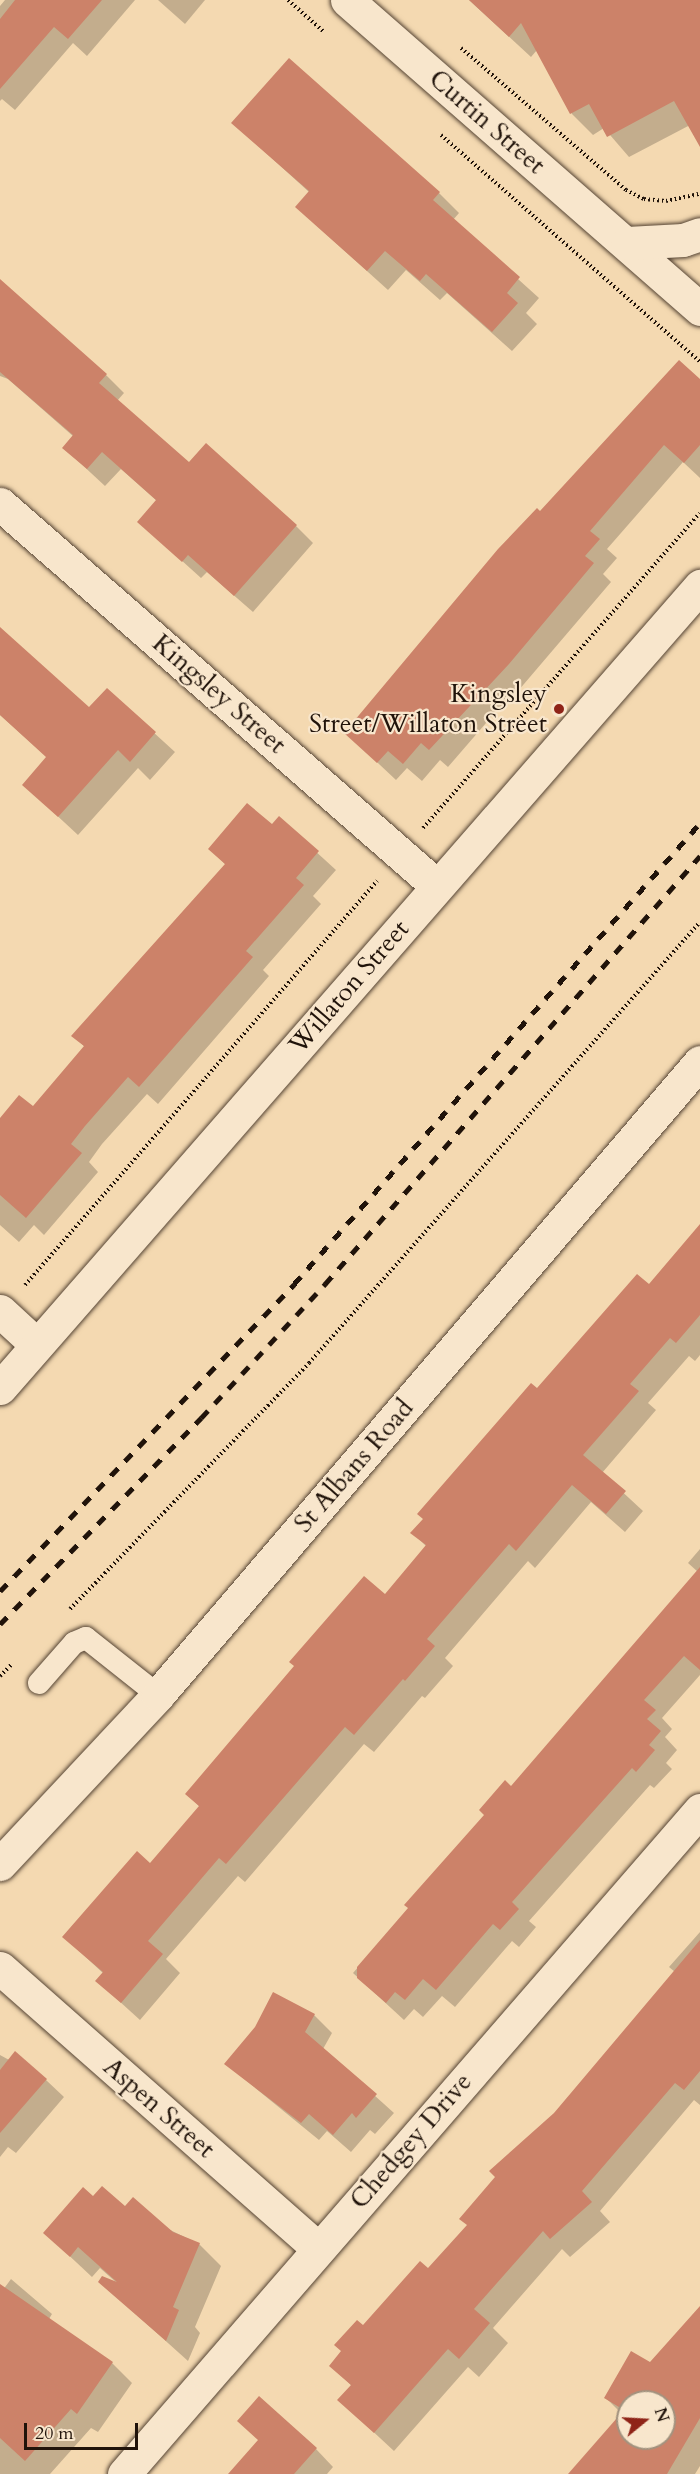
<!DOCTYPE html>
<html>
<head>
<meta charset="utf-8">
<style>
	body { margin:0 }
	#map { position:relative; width:700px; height:2474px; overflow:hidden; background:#f4d9b1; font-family:Cardo,serif }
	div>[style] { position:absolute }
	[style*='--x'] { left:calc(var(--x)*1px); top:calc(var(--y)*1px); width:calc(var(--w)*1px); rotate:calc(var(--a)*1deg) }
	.shadow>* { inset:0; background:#0003 }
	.building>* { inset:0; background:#cc8269 }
	.path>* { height:4px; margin-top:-2px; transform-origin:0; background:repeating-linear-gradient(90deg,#20130a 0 1.5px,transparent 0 4.5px) }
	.roads { filter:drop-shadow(0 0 2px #554434) drop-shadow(0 0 2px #554434) }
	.lane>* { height:22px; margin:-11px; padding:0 11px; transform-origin:11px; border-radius:11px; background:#f8e6cc }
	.street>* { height:33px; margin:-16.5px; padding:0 16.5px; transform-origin:16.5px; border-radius:16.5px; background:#f8e6cc }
	.secondary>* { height:33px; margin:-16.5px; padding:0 16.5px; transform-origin:16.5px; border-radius:16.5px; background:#f8e6cc }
	.rail>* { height:4.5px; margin-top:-2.25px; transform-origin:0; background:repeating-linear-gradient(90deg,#20130a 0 10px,transparent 0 20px) }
	.dots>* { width:16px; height:16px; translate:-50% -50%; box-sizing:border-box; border:3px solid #f8e6cc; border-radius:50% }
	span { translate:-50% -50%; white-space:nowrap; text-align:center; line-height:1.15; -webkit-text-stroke:4.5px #f8e6cc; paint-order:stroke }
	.street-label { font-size:26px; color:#20130a }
	.poi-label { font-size:26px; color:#20130a }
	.right { translate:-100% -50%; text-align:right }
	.north { position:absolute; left:616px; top:2390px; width:60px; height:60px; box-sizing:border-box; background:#f8e6cc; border:2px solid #a2927e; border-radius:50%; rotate:72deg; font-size:16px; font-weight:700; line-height:24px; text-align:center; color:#20130a }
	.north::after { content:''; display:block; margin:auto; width:21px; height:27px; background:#8f2418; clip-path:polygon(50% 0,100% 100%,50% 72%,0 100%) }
	.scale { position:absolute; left:24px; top:2423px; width:114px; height:27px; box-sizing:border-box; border:3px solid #20130a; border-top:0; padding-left:8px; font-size:18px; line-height:21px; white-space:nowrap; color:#20130a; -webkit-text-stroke:4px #f8e6cc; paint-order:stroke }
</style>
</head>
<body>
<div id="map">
	<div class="shadow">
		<div style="clip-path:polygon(5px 0,135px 0,87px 56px,73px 43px,15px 110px,2px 99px,0 101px,0 6px)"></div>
		<div style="clip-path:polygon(158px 0,205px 0,185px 24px)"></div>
		<div style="clip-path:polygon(469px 0,700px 0,700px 132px,692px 124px,629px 157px,604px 128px,593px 135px,572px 114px,537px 50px,531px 57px)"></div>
		<div style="clip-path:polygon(289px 60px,439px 193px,459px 213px,453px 220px,539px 298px,526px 313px,537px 324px,512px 351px,447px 293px,440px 300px,406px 270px,388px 290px,317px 226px,309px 192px,233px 123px)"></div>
		<div style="clip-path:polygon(0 281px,106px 375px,124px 393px,117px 401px,189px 464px,296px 526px,313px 543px,253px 612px,207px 572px,201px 578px,139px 522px,157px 501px,121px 469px,105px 486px,64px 448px,74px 437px,8px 379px,0 376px)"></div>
		<div style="clip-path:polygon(700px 381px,700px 478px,683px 462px,607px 549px,617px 558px,603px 574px,611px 582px,501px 711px,499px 708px,448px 767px,440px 760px,422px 781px,407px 768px,396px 780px,346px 733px,540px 513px)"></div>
		<div style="clip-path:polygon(0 640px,89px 709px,107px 690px,175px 752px,150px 780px,138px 768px,78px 835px,24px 785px,48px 758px,0 715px)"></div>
		<div style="clip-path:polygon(279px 818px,336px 870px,313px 896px,321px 904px,263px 970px,269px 976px,158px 1104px,147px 1094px,102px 1144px,89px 1162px,98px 1172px,44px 1235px,34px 1225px,19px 1242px,0 1225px,0 1120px,33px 1108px,85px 1047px,73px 1036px,226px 865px,210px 849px,272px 826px)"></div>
		<div style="clip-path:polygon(700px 1230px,700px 1355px,695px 1361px,689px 1356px,648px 1403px,656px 1410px,602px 1473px,643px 1511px,625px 1532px,591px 1502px,535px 1568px,528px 1561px,445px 1658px,453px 1666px,425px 1698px,422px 1696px,374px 1752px,364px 1744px,245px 1882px,238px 1876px,166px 1959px,180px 1973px,140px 2020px,97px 1981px,104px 1974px,64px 1937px,151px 1865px,200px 1807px,187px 1794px,385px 1596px,427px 1547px,412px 1532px,537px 1390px,649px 1286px)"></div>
		<div style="clip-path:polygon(700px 1549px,700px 1675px,662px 1718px,672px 1729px,665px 1737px,677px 1750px,666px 1763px,672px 1769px,654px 1788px,650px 1785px,529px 1921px,536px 1927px,519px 1947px,512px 1941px,455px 2007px,442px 1996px,423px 2017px,414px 2009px,404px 2020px,353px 1973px,698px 1572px,688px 1563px)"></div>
		<div style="clip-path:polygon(700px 1932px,700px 2105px,694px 2100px,600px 2211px,610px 2222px,570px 2257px,562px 2249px,493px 2328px,508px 2343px,479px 2377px,468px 2367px,394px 2451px,339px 2400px,352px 2386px,331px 2366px,363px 2327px,428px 2270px,468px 2226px,675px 1972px,669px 1967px)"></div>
		<div style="clip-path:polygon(314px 2015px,332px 2033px,323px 2049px,394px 2113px,375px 2134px,370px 2130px,351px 2152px,327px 2131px,319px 2140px,226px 2064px,256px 2028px)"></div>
		<div style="clip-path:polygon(0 2055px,46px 2080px,64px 2097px,16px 2153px,8px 2147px,0 2157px)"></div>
		<div style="clip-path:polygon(93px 2198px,125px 2208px,199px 2244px,221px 2266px,195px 2327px,200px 2333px,188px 2361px,100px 2282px,118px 2284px,100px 2268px,92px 2277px,45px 2233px)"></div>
		<div style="clip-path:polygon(11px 2279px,52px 2314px,49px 2319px,112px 2363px,132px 2383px,98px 2432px,91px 2428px,50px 2474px,0 2474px,0 2294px)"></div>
		<div style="clip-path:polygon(evenodd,700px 2308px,700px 2466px,695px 2474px,570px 2474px,622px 2414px,606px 2398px,650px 2364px,700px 2308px,628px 2402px,664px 2402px,664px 2438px,628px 2438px,628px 2402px)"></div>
		<div style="clip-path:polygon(316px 2449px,333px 2467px,327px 2474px,230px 2474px)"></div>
	</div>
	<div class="building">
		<div style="clip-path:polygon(15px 0,102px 0,68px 39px,54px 27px,0 89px,0 19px)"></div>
		<div style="clip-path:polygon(469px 0,700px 0,700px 147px,674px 101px,607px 137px,589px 104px,570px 114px,521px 23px,509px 37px)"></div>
		<div style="clip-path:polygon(289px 58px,440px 192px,433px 200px,520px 277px,507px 293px,518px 303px,492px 332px,426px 274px,420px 281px,385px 251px,367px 271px,295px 207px,309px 191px,231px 123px)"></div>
		<div style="clip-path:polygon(0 279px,107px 374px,99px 383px,189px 462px,206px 443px,297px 525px,234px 596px,188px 555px,182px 562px,137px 522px,156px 500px,102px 452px,87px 469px,62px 448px,73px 435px,0 372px)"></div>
		<div style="clip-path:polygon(679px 360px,700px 379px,700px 445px,684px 463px,664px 445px,590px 531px,600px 539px,585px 556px,594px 563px,509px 664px,429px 750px,421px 743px,403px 764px,388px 751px,377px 763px,344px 733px,498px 549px,537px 508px,540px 511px)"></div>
		<div style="clip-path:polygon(0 627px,89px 707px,107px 688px,156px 732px,130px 762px,118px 750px,58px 817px,22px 785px,46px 757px,0 715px)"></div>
		<div style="clip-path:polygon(247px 803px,272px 824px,279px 816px,319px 851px,296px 878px,304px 885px,246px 951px,253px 957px,139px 1087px,128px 1077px,85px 1126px,71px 1144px,82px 1153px,26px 1218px,0 1195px,0 1118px,19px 1095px,33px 1106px,84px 1046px,71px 1036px,225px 864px,208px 849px)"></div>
		<div style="clip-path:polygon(700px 1224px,700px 1315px,676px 1343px,670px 1338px,630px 1384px,639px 1391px,583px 1455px,626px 1491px,606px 1514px,572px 1485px,516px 1551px,509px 1544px,427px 1639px,435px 1646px,405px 1681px,403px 1679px,354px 1735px,345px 1727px,226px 1864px,219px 1858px,148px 1941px,163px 1954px,121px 2003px,95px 1981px,103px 1972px,62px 1937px,137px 1851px,150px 1863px,199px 1806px,185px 1794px,294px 1666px,289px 1662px,364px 1576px,385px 1594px,426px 1545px,410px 1533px,423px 1519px,417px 1514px,531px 1383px,537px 1388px,637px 1274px,649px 1284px)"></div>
		<div style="clip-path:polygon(700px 1567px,700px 1670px,684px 1656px,644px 1700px,656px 1710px,647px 1719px,661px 1731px,649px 1745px,655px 1750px,636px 1772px,632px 1768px,512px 1902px,519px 1909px,500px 1930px,493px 1924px,436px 1990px,423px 1979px,405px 2000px,395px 1992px,386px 2003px,357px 1978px,357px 1967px,408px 1908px,404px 1905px,484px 1815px,479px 1810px,505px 1780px,511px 1786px)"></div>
		<div style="clip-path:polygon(700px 1940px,700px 2071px,684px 2090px,675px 2083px,582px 2191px,592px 2202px,550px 2239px,543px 2231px,474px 2309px,490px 2323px,459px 2359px,448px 2349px,374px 2433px,337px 2400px,351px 2385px,329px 2366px,341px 2351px,334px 2345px,357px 2320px,363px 2325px,420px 2261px,428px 2268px,467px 2225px,459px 2219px,495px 2177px,489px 2171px,554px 2113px)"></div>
		<div style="clip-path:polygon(273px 1992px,315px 2014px,305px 2032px,377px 2094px,356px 2118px,352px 2113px,333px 2135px,309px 2114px,301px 2123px,224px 2064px,255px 2027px)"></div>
		<div style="clip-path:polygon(15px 2051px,47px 2079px,0 2133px,0 2070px)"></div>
		<div style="clip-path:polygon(102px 2186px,125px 2206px,133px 2197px,173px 2232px,200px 2243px,173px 2307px,179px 2310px,166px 2341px,98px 2282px,102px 2276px,117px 2282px,78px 2247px,70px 2257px,43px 2233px,83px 2187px,93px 2196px)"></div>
		<div style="clip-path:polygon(0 2284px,113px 2362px,77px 2414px,71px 2409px,25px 2461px,0 2438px)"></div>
		<div style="clip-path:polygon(evenodd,700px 2306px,700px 2418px,667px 2474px,568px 2474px,624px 2410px,604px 2398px,631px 2351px,650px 2362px,700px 2306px,628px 2402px,664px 2402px,664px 2438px,628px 2438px,628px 2402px)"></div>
		<div style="clip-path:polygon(259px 2396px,317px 2448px,294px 2474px,228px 2474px,258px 2440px,237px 2421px)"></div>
	</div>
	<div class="path">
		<div style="--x:288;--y:0;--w:47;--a:41.5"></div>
		<div style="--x:461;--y:48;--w:218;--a:40.7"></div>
		<div style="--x:626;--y:190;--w:20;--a:27"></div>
		<div style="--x:644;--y:199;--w:22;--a:5"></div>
		<div style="--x:666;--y:201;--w:35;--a:-12"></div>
		<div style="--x:441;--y:135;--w:344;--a:41.2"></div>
		<div style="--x:423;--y:828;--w:419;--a:-48.7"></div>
		<div style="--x:25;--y:1285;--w:536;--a:-48.93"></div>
		<div style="--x:70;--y:1609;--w:343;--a:-45.8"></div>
		<div style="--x:309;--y:1363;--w:589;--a:-48.44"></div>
		<div style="--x:0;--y:1676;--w:17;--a:-45"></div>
	</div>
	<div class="roads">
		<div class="lane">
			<div style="--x:39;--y:1683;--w:53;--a:-48.8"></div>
			<div style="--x:74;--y:1643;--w:13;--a:-23"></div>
			<div style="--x:86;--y:1638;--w:92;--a:38.4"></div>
		</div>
		<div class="street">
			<div style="--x:347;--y:0;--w:469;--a:41.2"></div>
			<div style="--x:627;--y:243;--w:56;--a:-3.1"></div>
			<div style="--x:683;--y:240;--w:18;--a:-19"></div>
			<div style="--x:0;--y:504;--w:580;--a:41.16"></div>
			<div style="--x:0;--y:1311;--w:50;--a:42.6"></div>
			<div style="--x:0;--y:1968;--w:424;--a:41.4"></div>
			<div style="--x:124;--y:2474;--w:879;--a:-49.06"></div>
		</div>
		<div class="secondary">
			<div style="--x:0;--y:1388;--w:1065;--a:-48.88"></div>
			<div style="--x:0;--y:1864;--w:231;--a:-46.9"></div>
			<div style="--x:158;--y:1695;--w:833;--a:-49.43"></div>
		</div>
	</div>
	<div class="rail">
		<div style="--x:0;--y:1591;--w:425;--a:-46.2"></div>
		<div style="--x:294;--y:1284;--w:614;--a:-48.63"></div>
		<div style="--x:0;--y:1624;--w:288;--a:-45.7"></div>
		<div style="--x:201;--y:1418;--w:183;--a:-47.2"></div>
		<div style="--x:325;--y:1284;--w:569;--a:-48.78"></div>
	</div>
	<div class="dots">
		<div style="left:559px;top:709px;background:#8f2418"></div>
	</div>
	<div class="street-label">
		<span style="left:487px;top:122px;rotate:41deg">Curtin Street</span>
		<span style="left:219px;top:694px;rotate:41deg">Kingsley Street</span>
		<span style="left:349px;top:987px;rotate:-49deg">Willaton Street</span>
		<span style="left:354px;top:1466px;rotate:-49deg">St Albans Road</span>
		<span style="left:159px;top:2108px;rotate:41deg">Aspen Street</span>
		<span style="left:411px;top:2141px;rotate:-49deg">Chedgey Drive</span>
	</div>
	<div class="poi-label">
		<span class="right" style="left:547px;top:709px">Kingsley<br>Street/Willaton Street</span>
	</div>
	<div class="north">N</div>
	<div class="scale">20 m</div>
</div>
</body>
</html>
